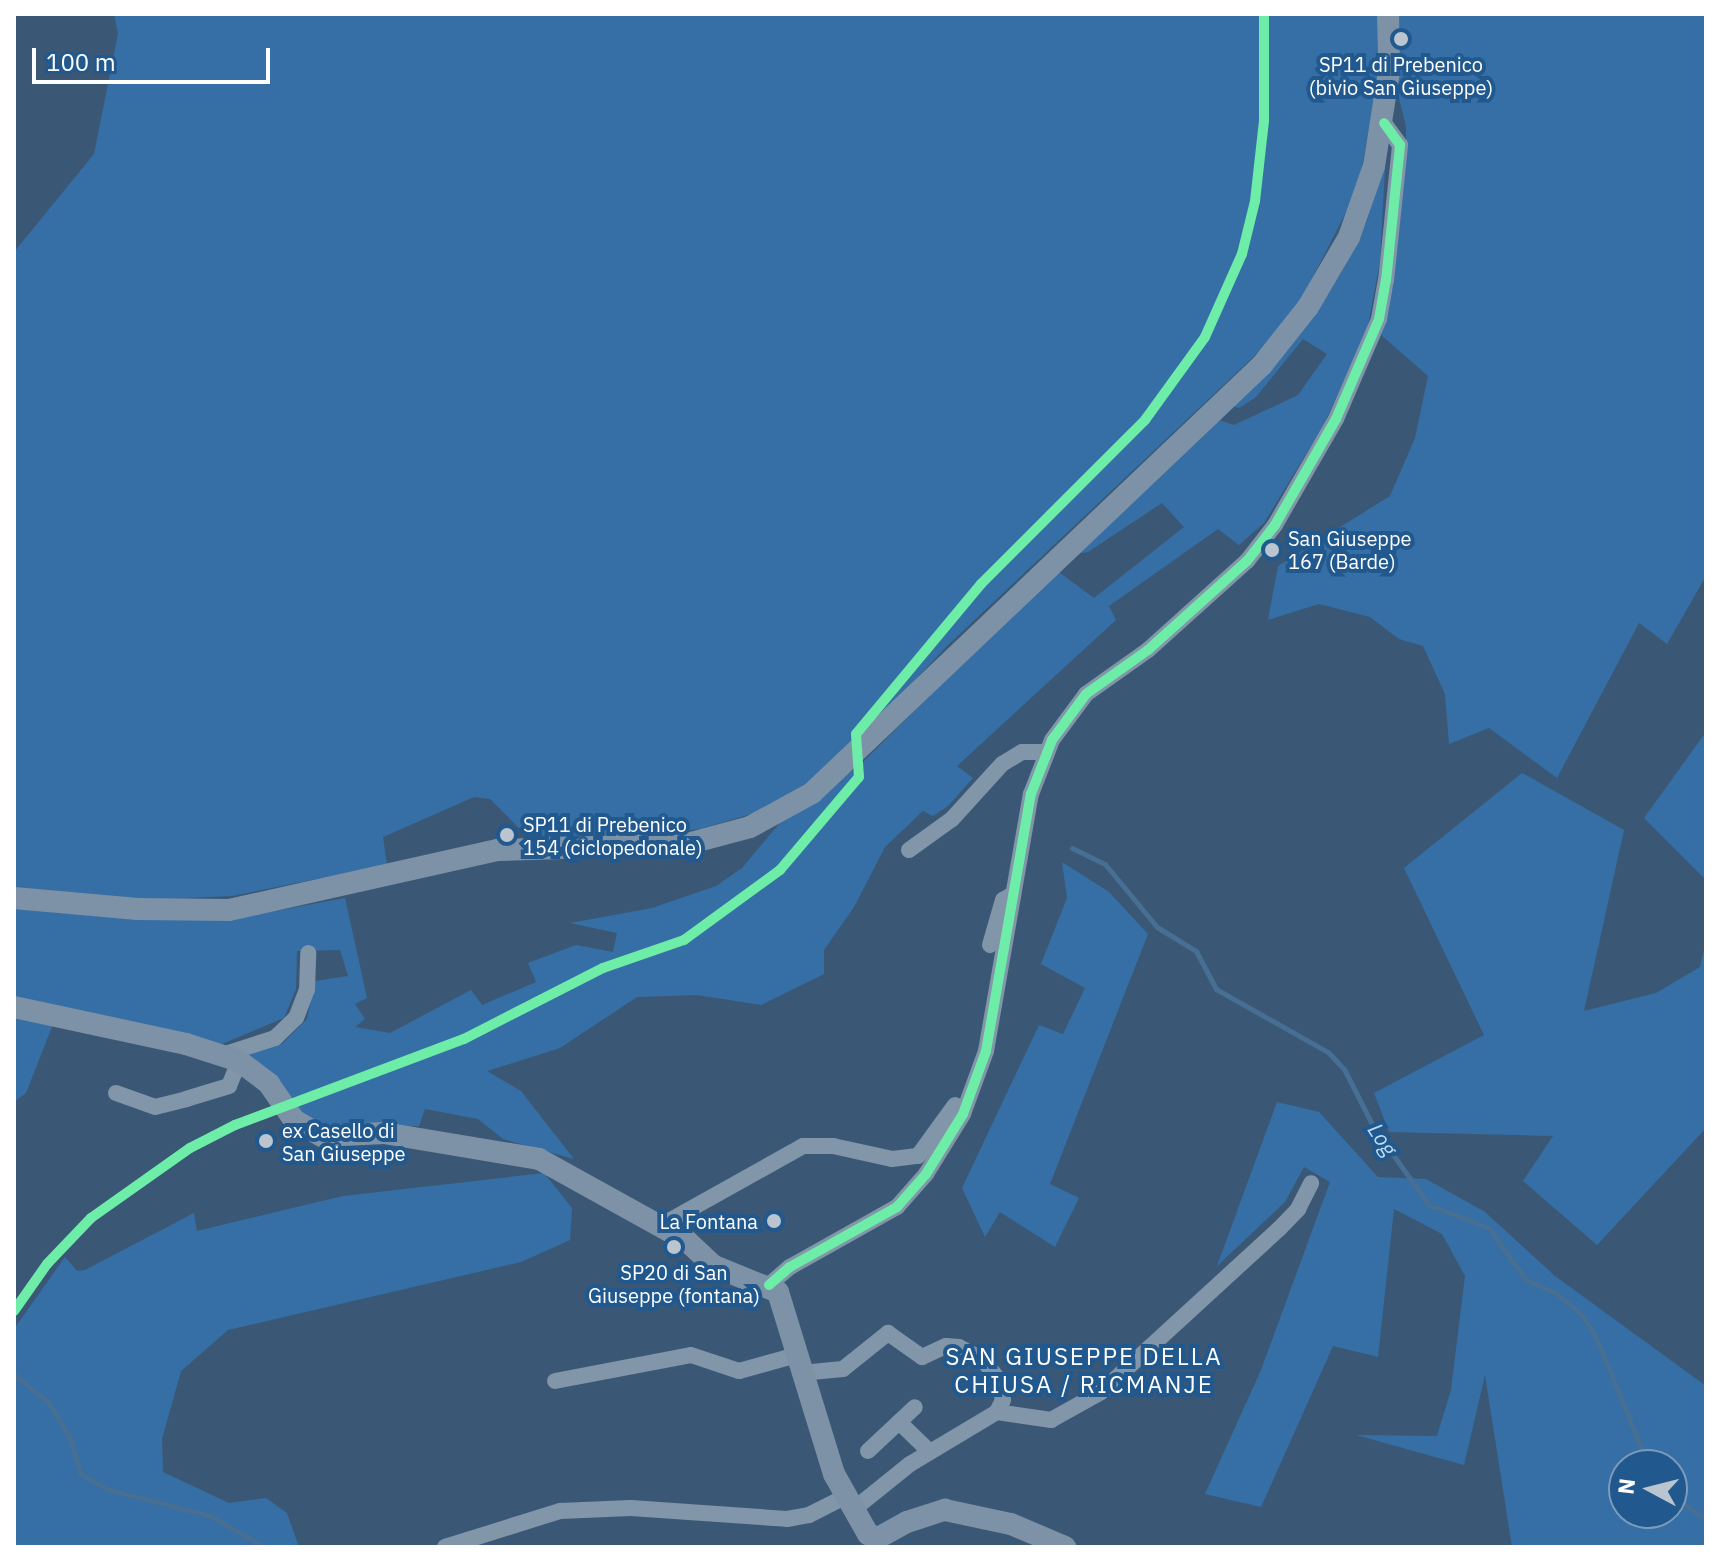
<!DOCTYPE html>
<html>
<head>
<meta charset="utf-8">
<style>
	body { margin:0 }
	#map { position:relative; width:1720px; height:1561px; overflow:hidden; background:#3a5876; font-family:"IBM Plex Sans",sans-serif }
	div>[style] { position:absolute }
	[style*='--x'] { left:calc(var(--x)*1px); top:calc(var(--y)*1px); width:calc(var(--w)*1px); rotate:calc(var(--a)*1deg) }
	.green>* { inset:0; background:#366fa5 }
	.stream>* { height:5px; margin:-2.5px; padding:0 2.5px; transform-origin:2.5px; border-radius:2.5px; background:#476e93 }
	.street>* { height:16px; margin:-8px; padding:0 8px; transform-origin:8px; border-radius:8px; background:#8196a9 }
	.secondary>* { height:22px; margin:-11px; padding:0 11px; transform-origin:11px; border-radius:11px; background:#7d92a6 }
	.cycleway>* { height:10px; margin:-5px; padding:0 5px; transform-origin:5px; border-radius:5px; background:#6deda7 }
	.dots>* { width:22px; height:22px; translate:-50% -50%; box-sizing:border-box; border:4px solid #21598f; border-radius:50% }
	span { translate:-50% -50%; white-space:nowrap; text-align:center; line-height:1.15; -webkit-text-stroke:8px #21598f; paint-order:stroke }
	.poi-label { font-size:20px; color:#fff }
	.left { translate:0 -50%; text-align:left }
	.right { translate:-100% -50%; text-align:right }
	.water-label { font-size:22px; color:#bcdaf3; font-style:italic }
	.quarter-label { font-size:24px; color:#fff; letter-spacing:2px }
	.frame { position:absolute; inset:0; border:16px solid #fff; pointer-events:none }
	.north { position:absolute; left:1608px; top:1449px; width:80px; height:80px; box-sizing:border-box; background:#21598f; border:2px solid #7a9bbc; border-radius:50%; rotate:277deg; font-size:22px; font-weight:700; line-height:32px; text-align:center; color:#fff }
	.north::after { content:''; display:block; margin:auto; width:28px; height:36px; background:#bac5cf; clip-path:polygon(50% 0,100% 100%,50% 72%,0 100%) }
	.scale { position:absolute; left:32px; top:48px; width:238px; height:36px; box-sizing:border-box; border:4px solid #fff; border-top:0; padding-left:10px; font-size:24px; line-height:28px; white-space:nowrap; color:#fff; -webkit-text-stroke:6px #21598f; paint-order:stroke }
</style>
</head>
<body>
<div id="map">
	<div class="green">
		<div style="clip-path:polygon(114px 14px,1377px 14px,1377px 84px,1358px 189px,1301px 300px,1268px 343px,947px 646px,848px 752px,812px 780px,758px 812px,700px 829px,636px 837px,529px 838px,490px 799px,474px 797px,383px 837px,387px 865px,232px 896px,141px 900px,14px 888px,14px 252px,94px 154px,118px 34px)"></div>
		<div style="clip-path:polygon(1397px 14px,1706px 14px,1706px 576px,1667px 644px,1639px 623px,1557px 778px,1489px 728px,1449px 744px,1445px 694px,1423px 646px,1399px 639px,1370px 617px,1319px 604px,1268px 620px,1278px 566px,1390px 496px,1415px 438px,1428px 376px,1381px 335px,1394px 282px,1406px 156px,1406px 126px,1397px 91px)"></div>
		<div style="clip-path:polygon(1386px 150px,1380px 261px,1367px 331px,1324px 424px,1264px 523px,1239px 545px,1218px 529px,1109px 606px,1116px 620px,957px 766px,973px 778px,948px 806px,933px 816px,923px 811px,885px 847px,854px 907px,824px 950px,824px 974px,761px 1005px,697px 995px,637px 997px,560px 1048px,487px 1071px,521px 1091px,574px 1159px,503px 1139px,478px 1119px,425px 1109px,419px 1126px,318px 1126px,298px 1112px,243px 1055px,282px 1044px,307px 1019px,315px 981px,348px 976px,340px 950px,297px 951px,296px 989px,284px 1018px,222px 1044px,14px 996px,14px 908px,120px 918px,270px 912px,345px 898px,367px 998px,355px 1004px,365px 1019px,355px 1027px,390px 1033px,471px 990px,482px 1005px,536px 982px,528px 963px,576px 945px,613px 952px,617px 933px,570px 923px,652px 908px,716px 886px,742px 868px,779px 824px,859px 766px,1056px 570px,1094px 598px,1184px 527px,1162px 503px,1088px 552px,1073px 554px,1216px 419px,1234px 425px,1298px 395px,1327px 354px,1303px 339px,1256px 397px,1239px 408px,1229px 406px,1300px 330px,1340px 275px,1368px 218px)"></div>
		<div style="clip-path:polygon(1706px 732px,1706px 880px,1644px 818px)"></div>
		<div style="clip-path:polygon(1522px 773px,1624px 830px,1584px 1011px,1656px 993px,1700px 967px,1706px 941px,1706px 1128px,1597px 1245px,1523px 1181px,1553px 1136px,1389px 1132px,1374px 1093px,1484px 1035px,1404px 868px)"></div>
		<div style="clip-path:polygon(1062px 862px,1109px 892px,1148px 934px,1050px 1184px,1079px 1198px,1055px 1247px,1000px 1212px,985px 1237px,962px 1188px,1039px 1025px,1063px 1034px,1085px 988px,1041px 964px,1067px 898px)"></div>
		<div style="clip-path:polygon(14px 1016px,53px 1024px,26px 1093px,14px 1102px)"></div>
		<div style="clip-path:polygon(evenodd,1277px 1102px,1319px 1112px,1378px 1177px,1426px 1179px,1485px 1212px,1555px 1276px,1706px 1386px,1706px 1547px,1512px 1547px,1485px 1375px,1464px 1465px,1356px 1435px,1437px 1436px,1451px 1390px,1465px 1276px,1442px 1234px,1394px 1209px,1378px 1357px,1333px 1346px,1261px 1507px,1205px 1494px,1261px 1370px,1330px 1182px,1304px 1167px,1285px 1202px,1217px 1266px,1277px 1102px,1624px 1465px,1672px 1465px,1672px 1513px,1624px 1513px,1624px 1465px)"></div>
		<div style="clip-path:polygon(544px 1173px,572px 1208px,570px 1240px,521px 1262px,228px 1330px,181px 1371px,162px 1439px,163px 1472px,229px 1503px,266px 1498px,287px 1513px,299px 1547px,14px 1547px,14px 1329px,65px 1257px,77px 1271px,85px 1270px,194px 1213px,197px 1231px,343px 1196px)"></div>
	</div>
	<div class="stream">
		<div style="--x:1072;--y:848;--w:37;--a:26"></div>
		<div style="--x:1105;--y:864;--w:82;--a:50.5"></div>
		<div style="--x:1157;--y:927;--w:46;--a:31.6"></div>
		<div style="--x:1196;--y:951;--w:43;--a:62.2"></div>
		<div style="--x:1216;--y:989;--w:129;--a:29.4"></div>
		<div style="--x:1328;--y:1052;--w:23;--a:47"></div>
		<div style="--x:1344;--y:1069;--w:66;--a:63"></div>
		<div style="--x:1374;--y:1128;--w:95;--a:54.5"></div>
		<div style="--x:1429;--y:1205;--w:64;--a:21"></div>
		<div style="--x:1489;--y:1228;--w:64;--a:54.6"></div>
		<div style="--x:1526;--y:1280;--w:34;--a:24"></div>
		<div style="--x:1557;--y:1294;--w:31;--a:40"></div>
		<div style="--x:1581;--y:1314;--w:30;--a:57"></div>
		<div style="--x:1597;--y:1339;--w:136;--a:68"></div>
		<div style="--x:14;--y:1374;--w:45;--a:39.6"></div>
		<div style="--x:49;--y:1403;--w:39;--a:59"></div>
		<div style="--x:69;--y:1436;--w:39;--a:73"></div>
		<div style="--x:80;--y:1473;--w:31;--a:31"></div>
		<div style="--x:107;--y:1489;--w:107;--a:14.6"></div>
		<div style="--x:211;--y:1516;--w:61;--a:30.3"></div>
		<div style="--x:1672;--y:1496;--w:41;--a:34.1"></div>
	</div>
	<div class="street">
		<div style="--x:909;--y:850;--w:53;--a:-35.8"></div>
		<div style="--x:952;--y:819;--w:74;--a:-47.7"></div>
		<div style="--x:1002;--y:764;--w:23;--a:-31"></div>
		<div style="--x:1022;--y:752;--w:25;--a:0"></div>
		<div style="--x:990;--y:945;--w:47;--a:-73.9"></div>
		<div style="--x:1003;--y:900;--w:12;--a:-31"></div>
		<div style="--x:222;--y:1055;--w:56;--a:-17.8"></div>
		<div style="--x:275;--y:1038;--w:29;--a:-44"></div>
		<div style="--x:296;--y:1018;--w:30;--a:-69"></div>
		<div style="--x:307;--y:990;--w:37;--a:-88"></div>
		<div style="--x:116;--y:1093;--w:41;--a:19.7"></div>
		<div style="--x:155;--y:1107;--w:32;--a:-14"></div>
		<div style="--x:186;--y:1099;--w:45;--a:-16.8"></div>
		<div style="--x:229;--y:1086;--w:27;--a:-68"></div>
		<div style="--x:660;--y:1226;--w:164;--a:-29.2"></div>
		<div style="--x:803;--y:1146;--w:30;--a:0"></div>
		<div style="--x:833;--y:1146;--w:60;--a:12.4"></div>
		<div style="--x:892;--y:1159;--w:26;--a:-7"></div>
		<div style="--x:918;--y:1156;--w:63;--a:-54"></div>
		<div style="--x:769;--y:1285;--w:28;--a:-41"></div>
		<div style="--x:790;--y:1267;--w:123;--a:-29.3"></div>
		<div style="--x:897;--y:1207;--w:44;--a:-48.7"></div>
		<div style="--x:926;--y:1174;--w:70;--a:-58.3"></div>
		<div style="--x:963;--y:1114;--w:67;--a:-69.9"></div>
		<div style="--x:986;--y:1051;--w:261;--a:-80.1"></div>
		<div style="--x:1031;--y:794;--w:58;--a:-68.7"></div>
		<div style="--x:1052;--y:740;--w:57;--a:-53.5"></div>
		<div style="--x:1086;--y:694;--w:76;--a:-35.4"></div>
		<div style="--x:1148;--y:650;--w:133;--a:-42"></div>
		<div style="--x:1247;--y:561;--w:46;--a:-52.1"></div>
		<div style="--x:1275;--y:525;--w:122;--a:-60.1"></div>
		<div style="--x:1336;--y:419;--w:109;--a:-66.7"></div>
		<div style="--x:1379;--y:319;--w:39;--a:-80"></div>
		<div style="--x:1386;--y:281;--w:137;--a:-84.1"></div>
		<div style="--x:1400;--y:145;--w:27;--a:-126"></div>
		<div style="--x:801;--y:1373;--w:42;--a:-5.4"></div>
		<div style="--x:843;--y:1369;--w:58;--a:-38.7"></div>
		<div style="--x:888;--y:1333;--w:42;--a:35.2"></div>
		<div style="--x:922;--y:1357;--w:26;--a:-25"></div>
		<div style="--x:946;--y:1346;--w:13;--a:4"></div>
		<div style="--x:959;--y:1347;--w:26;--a:28"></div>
		<div style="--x:982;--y:1359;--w:27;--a:51"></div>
		<div style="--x:999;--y:1380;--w:20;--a:79"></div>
		<div style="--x:1003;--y:1400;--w:13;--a:117"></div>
		<div style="--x:997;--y:1412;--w:101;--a:149.1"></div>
		<div style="--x:910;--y:1464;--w:73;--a:141.1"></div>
		<div style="--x:555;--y:1381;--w:138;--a:-10.8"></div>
		<div style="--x:691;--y:1355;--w:51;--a:18.4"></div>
		<div style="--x:739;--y:1371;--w:60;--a:-15.4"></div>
		<div style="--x:997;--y:1412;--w:55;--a:8.4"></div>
		<div style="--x:1051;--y:1420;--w:57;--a:-29.2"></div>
		<div style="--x:1101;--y:1392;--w:241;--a:-42.5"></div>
		<div style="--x:1279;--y:1229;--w:28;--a:-46"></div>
		<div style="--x:1298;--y:1209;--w:29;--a:-63"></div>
		<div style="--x:899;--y:1422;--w:42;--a:44"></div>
		<div style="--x:868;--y:1451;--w:64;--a:-43.1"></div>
		<div style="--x:445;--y:1547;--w:121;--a:-17.4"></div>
		<div style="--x:560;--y:1511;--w:71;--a:-2.4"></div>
		<div style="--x:631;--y:1508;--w:156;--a:4"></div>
		<div style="--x:787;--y:1519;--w:22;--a:-10"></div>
		<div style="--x:809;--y:1515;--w:39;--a:-27"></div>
	</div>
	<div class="secondary">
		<div style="--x:14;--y:898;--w:124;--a:5.1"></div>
		<div style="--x:138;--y:909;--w:91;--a:0.6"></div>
		<div style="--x:229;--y:910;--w:276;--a:-12.6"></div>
		<div style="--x:498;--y:850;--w:189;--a:-1.8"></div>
		<div style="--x:687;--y:844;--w:65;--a:-15.1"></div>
		<div style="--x:750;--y:827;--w:71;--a:-28.7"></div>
		<div style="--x:812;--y:793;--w:621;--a:-43.56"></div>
		<div style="--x:1262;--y:365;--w:74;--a:-51.6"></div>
		<div style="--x:1308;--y:307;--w:81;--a:-59.6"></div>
		<div style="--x:1349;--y:237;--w:75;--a:-70.6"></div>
		<div style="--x:1374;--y:166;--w:96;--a:-81"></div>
		<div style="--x:1389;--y:71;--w:57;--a:-91"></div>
		<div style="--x:14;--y:1007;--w:176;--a:12.1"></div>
		<div style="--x:186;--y:1044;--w:56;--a:17.8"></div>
		<div style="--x:239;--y:1061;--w:38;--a:37"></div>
		<div style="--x:269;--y:1084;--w:44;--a:55.2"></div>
		<div style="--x:294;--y:1120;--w:32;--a:30"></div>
		<div style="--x:322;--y:1136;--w:62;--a:-2.8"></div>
		<div style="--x:384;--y:1133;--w:157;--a:9.5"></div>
		<div style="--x:539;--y:1159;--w:169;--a:29"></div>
		<div style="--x:687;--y:1241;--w:37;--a:43"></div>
		<div style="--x:714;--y:1266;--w:69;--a:22.1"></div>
		<div style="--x:778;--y:1292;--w:190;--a:72.9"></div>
		<div style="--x:834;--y:1474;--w:69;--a:60.5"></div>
		<div style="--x:868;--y:1534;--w:11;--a:22"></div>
		<div style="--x:878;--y:1538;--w:33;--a:-29"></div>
		<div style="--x:907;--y:1522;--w:40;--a:-18"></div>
		<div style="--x:945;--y:1510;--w:67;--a:12"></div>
		<div style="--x:1011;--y:1524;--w:59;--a:23.1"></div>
	</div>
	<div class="cycleway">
		<div style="--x:769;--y:1285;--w:28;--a:-41"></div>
		<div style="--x:790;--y:1267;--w:123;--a:-29.3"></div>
		<div style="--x:897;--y:1207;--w:44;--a:-48.7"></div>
		<div style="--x:926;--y:1174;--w:70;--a:-58.3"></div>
		<div style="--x:963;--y:1114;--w:67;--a:-69.9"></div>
		<div style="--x:986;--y:1051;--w:261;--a:-80.1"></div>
		<div style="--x:1031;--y:794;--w:58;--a:-68.7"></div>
		<div style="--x:1052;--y:740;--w:57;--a:-53.5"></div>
		<div style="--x:1086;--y:694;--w:76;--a:-35.4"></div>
		<div style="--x:1148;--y:650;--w:133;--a:-42"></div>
		<div style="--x:1247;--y:561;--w:46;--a:-52.1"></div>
		<div style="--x:1275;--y:525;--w:122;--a:-60.1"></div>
		<div style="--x:1336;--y:419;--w:109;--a:-66.7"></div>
		<div style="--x:1379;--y:319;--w:39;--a:-80"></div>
		<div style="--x:1386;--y:281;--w:137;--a:-84.1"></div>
		<div style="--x:1400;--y:145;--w:27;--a:-126"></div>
		<div style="--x:14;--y:1311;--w:57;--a:-54.9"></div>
		<div style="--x:47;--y:1264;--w:64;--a:-46.3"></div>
		<div style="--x:91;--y:1218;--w:121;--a:-35.3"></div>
		<div style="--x:190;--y:1148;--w:51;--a:-27.1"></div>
		<div style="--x:235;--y:1125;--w:245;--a:-20.6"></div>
		<div style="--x:464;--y:1039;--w:156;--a:-27.1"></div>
		<div style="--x:603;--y:968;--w:86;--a:-19.1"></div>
		<div style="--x:684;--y:940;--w:119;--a:-36.1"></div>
		<div style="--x:780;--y:870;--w:122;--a:-49.7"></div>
		<div style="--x:859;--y:777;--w:43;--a:-94"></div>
		<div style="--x:856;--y:734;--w:195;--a:-50.2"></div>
		<div style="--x:981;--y:584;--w:232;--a:-45"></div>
		<div style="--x:1145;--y:420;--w:102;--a:-54.1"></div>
		<div style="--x:1205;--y:337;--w:91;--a:-66"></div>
		<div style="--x:1242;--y:254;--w:55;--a:-76.2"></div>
		<div style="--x:1255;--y:201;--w:81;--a:-83.6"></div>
		<div style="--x:1264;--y:121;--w:107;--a:-90"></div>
	</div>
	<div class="dots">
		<div style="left:1401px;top:39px;background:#bac5cf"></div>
		<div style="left:1272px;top:550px;background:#bac5cf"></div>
		<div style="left:507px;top:835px;background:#bac5cf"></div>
		<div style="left:266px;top:1141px;background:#bac5cf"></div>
		<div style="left:774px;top:1221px;background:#bac5cf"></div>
		<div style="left:674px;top:1247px;background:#bac5cf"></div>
	</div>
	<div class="poi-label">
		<span style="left:1401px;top:76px">SP11 di Prebenico<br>(bivio San Giuseppe)</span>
		<span class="left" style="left:1288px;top:550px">San Giuseppe<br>167 (Barde)</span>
		<span class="left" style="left:523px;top:836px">SP11 di Prebenico<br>154 (ciclopedonale)</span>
		<span class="left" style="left:282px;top:1142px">ex Casello di<br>San Giuseppe</span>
		<span class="right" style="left:758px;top:1221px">La Fontana</span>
		<span style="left:674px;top:1284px">SP20 di San<br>Giuseppe (fontana)</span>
	</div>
	<div class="water-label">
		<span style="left:1383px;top:1139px;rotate:57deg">Log</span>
	</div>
	<div class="quarter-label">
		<span style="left:1084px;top:1371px">SAN GIUSEPPE DELLA<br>CHIUSA / RICMANJE</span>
	</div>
	<div class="frame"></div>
	<div class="north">N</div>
	<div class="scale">100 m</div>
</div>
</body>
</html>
